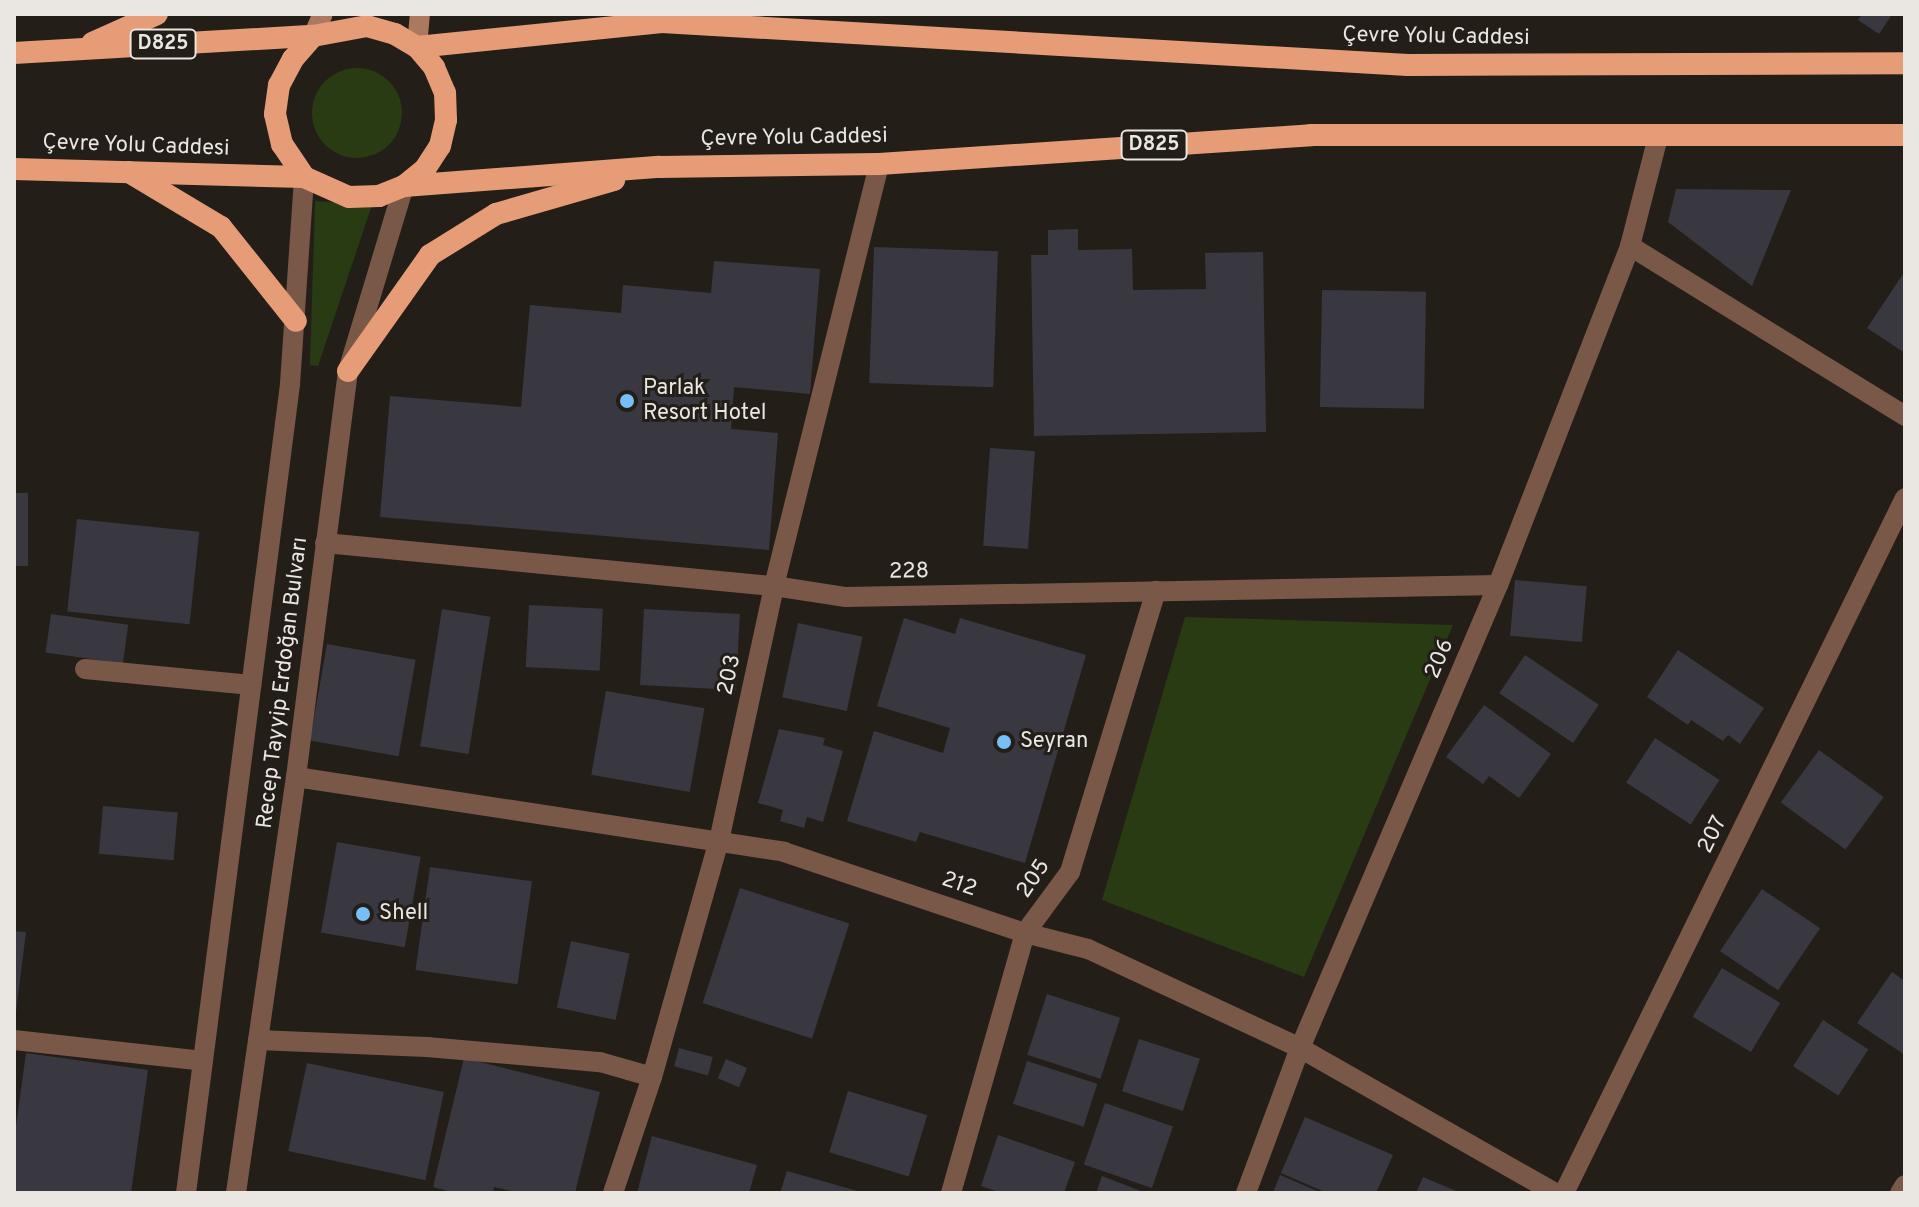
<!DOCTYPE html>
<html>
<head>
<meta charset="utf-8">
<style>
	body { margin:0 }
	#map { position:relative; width:1919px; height:1207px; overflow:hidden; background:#241e19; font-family:Overpass,sans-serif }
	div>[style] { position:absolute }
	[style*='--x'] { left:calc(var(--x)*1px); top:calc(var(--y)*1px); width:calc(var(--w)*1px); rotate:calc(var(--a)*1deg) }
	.green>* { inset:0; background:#283b12 }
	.round { border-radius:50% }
	.building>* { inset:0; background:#393840; transform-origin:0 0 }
	.minor>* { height:20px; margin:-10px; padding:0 10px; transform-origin:10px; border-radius:10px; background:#795848 }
	.tertiary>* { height:20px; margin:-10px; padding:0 10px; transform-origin:10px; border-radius:10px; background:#795848 }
	.secondary>* { height:20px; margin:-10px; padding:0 10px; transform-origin:10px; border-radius:10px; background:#ac785e }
	.trunk>* { height:22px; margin:-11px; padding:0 11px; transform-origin:11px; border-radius:11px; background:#e69c76 }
	.dots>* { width:22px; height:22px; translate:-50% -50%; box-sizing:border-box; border:4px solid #241e19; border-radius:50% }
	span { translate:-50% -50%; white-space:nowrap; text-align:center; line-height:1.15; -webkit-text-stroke:6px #241e19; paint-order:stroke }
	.shield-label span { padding:2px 6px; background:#241e19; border:2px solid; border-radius:6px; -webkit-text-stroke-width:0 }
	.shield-label { font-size:20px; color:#eae6e2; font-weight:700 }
	.street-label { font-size:22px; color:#eae6e2 }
	.poi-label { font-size:22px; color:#eae6e2 }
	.left { translate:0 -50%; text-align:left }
	.frame { position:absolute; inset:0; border:16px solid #eae6e2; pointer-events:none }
</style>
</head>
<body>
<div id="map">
	<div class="green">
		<div class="round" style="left:312px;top:68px;width:90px;height:90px"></div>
		<div style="clip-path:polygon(315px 201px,372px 205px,318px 366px,310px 365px)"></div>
		<div style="clip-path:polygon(1185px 617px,1453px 625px,1304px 977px,1102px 900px)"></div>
	</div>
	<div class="building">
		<div style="clip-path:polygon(1862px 14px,1888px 14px,1891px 16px,1879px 34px,1858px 20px)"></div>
		<div style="clip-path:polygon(1676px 189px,1791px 190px,1752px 286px,1668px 222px)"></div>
		<div style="clip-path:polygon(1078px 229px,1078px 250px,1132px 249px,1133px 290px,1206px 289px,1205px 253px,1263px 252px,1266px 432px,1034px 436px,1031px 255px,1048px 255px,1048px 230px)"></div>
		<div style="left:874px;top:247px;width:124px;height:136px;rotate:2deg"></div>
		<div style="clip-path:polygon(714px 261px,820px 269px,810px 394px,734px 387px,731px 429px,778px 433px,769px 550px,380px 517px,390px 396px,521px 407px,530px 305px,621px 313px,623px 285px,711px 293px)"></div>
		<div style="clip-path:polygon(1905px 271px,1905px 353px,1867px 328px)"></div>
		<div style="left:1322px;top:290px;width:104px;height:117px;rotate:1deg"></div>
		<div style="left:990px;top:448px;width:45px;height:98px;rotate:4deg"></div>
		<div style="left:14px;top:493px;width:14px;height:73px"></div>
		<div style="left:77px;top:519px;width:123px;height:93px;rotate:6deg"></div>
		<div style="left:1515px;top:580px;width:72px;height:56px;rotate:5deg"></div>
		<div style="left:529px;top:605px;width:74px;height:62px;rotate:3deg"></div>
		<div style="left:442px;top:609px;width:49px;height:139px;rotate:9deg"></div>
		<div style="left:644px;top:609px;width:96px;height:76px;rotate:3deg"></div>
		<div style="left:51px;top:614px;width:78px;height:39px;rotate:8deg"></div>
		<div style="clip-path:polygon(904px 618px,955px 634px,960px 618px,1086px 655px,1025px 863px,920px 832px,916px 842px,847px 821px,874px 731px,943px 753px,950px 728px,877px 706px)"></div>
		<div style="left:798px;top:623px;width:66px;height:76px;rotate:12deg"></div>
		<div style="left:327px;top:644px;width:90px;height:98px;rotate:10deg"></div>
		<div style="clip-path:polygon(1678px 650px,1764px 708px,1740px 744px,1728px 735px,1723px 741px,1691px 720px,1688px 725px,1647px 697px)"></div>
		<div style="left:1525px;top:655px;width:89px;height:46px;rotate:34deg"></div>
		<div style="left:606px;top:691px;width:100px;height:85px;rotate:10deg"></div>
		<div style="clip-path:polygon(1484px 705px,1551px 754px,1519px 798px,1489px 776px,1483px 784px,1446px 757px)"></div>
		<div style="clip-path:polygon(779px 729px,825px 738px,823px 745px,843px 751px,823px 822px,807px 817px,804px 828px,780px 821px,783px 810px,758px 803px)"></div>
		<div style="left:1655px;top:738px;width:77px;height:53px;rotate:33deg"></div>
		<div style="left:1819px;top:750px;width:80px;height:65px;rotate:36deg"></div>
		<div style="left:103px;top:806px;width:75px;height:48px;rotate:5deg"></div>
		<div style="left:337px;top:842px;width:85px;height:92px;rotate:10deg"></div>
		<div style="left:430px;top:867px;width:103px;height:104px;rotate:8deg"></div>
		<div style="left:740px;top:888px;width:115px;height:121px;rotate:18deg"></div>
		<div style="left:1762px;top:889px;width:70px;height:75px;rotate:34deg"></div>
		<div style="clip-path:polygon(14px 931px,26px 932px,16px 1012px,14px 1012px)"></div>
		<div style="left:571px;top:941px;width:60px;height:68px;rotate:12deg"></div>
		<div style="left:1722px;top:968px;width:68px;height:57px;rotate:31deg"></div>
		<div style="clip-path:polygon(1892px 972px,1905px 981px,1905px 1055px,1857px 1023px)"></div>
		<div style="left:1047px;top:994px;width:77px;height:64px;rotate:18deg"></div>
		<div style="left:1823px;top:1020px;width:54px;height:55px;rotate:33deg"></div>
		<div style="left:1139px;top:1039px;width:64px;height:55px;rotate:18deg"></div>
		<div style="left:679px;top:1048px;width:35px;height:19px;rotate:15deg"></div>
		<div style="clip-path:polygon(26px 1053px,148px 1070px,131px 1193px,14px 1193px,14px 1140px)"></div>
		<div style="clip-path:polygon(464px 1058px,600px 1092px,575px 1193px,520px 1193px,494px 1187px,493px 1193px,455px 1193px,433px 1187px)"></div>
		<div style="left:726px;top:1059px;width:23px;height:21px;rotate:23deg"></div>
		<div style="left:1027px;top:1061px;width:74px;height:45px;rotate:18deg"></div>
		<div style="left:307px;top:1063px;width:140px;height:90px;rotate:12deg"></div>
		<div style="left:848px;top:1091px;width:83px;height:64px;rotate:17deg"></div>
		<div style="left:1105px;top:1103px;width:72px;height:65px;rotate:19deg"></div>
		<div style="clip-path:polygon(1305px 1117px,1393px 1155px,1376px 1193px,1327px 1193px,1281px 1173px)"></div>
		<div style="clip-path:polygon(998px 1135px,1075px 1162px,1064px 1193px,1001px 1193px,981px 1186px)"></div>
		<div style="clip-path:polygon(652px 1136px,757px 1165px,749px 1193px,637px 1193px)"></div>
		<div style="clip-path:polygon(787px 1171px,861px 1192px,861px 1193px,780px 1193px)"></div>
		<div style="clip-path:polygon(1280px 1175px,1322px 1193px,1273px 1193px)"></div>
		<div style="clip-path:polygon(1102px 1176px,1146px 1193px,1096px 1193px)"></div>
		<div style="clip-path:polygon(1423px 1177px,1461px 1193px,1416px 1193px)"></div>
	</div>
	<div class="minor">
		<div style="--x:1630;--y:246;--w:323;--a:31.7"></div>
		<div style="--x:325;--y:543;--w:451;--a:5.5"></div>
		<div style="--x:774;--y:586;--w:73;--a:8.7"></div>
		<div style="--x:846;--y:597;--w:652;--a:-1.05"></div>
		<div style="--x:85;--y:669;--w:167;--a:5.5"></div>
		<div style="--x:14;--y:1040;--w:190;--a:6.3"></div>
		<div style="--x:258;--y:1040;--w:169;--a:2.4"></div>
		<div style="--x:427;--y:1047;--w:174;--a:5"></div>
		<div style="--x:600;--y:1062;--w:54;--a:16.1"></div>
		<div style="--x:613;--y:1193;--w:122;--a:-71.4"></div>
		<div style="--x:652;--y:1077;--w:245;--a:-74.2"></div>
		<div style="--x:719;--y:841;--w:261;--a:-77.8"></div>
		<div style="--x:774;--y:586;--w:435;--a:-76"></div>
		<div style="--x:951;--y:1193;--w:270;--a:-74.1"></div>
		<div style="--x:1025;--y:933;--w:76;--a:-53.6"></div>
		<div style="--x:1070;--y:872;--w:294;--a:-73"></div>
		<div style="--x:1246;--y:1193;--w:155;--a:-69.6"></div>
		<div style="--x:1300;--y:1048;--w:504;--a:-66.85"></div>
		<div style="--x:1498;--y:585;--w:364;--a:-68.7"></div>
		<div style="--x:1630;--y:246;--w:113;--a:-75.6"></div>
		<div style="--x:1564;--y:1193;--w:774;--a:-63.87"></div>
		<div style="--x:1900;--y:1193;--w:9;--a:-58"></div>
	</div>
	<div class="tertiary">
		<div style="--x:296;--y:777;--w:494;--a:8.7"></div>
		<div style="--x:784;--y:852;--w:254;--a:18.6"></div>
		<div style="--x:1025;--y:933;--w:65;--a:14.3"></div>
		<div style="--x:1088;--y:949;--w:234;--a:25"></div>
		<div style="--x:1300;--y:1048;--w:293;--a:29.6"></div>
		<div style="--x:186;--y:1193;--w:816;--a:-82.67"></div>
		<div style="--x:290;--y:384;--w:207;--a:-86.1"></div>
		<div style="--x:236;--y:1193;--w:420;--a:-81.8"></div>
		<div style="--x:296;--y:777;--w:409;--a:-82.7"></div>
		<div style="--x:348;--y:371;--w:193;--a:-73.2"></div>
	</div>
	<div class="secondary">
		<div style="--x:313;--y:36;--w:24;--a:-66"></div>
		<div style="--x:417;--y:47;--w:33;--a:-85"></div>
	</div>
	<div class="trunk">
		<div style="--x:313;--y:36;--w:30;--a:131"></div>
		<div style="--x:293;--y:59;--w:30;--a:118"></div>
		<div style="--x:279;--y:85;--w:29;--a:98"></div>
		<div style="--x:275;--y:114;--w:31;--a:77"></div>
		<div style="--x:282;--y:144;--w:40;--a:56"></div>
		<div style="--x:304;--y:177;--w:49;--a:24"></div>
		<div style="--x:349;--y:197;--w:30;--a:-2"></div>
		<div style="--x:379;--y:196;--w:27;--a:-22"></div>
		<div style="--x:404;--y:186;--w:27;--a:-39"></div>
		<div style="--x:425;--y:169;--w:27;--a:-57"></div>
		<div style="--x:440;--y:146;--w:27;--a:-77"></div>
		<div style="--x:446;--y:120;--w:27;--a:-92"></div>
		<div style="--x:445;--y:93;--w:28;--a:-113"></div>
		<div style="--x:434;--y:67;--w:26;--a:-130"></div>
		<div style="--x:92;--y:43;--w:71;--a:-24"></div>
		<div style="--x:14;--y:53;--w:299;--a:-3.3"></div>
		<div style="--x:313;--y:36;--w:55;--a:-10.5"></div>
		<div style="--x:367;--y:26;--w:29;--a:16"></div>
		<div style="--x:395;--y:34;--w:26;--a:31"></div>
		<div style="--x:417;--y:47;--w:246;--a:-5.8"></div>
		<div style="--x:662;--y:22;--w:747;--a:3.3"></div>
		<div style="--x:1408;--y:65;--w:497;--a:-0.2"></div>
		<div style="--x:14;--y:169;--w:290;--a:1.6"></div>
		<div style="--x:129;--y:172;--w:107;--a:30.9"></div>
		<div style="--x:221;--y:227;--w:120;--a:51.4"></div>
		<div style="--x:404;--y:186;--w:256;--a:-4.3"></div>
		<div style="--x:659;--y:167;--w:220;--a:-0.8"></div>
		<div style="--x:879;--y:164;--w:433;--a:-3.8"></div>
		<div style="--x:1311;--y:135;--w:594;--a:0"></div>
		<div style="--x:348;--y:371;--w:142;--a:-54.7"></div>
		<div style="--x:430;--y:255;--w:78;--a:-31.8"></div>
		<div style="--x:496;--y:214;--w:123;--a:-16.1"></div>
	</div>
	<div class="dots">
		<div style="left:627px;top:401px;background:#76c0f7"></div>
		<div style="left:1004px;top:742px;background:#76c0f7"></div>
		<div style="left:363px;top:914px;background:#76c0f7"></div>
	</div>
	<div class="shield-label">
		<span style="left:163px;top:44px">D825</span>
		<span style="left:1154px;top:145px">D825</span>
	</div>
	<div class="street-label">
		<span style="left:1436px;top:37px;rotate:1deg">Çevre Yolu Caddesi</span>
		<span style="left:794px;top:138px;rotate:-1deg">Çevre Yolu Caddesi</span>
		<span style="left:136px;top:146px;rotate:2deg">Çevre Yolu Caddesi</span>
		<span style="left:909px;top:572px;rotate:-1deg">228</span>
		<span style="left:1440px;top:659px;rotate:-67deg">206</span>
		<span style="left:730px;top:675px;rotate:-78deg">203</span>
		<span style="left:283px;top:683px;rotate:-83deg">Recep Tayyip Erdoğan Bulvarı</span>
		<span style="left:1713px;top:835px;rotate:-64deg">207</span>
		<span style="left:1034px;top:879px;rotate:-56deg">205</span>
		<span style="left:959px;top:885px;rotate:19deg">212</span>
	</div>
	<div class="poi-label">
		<span class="left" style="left:643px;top:401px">Parlak<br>Resort Hotel</span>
		<span class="left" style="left:1020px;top:742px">Seyran</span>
		<span class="left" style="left:379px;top:914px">Shell</span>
	</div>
	<div class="frame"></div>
</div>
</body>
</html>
